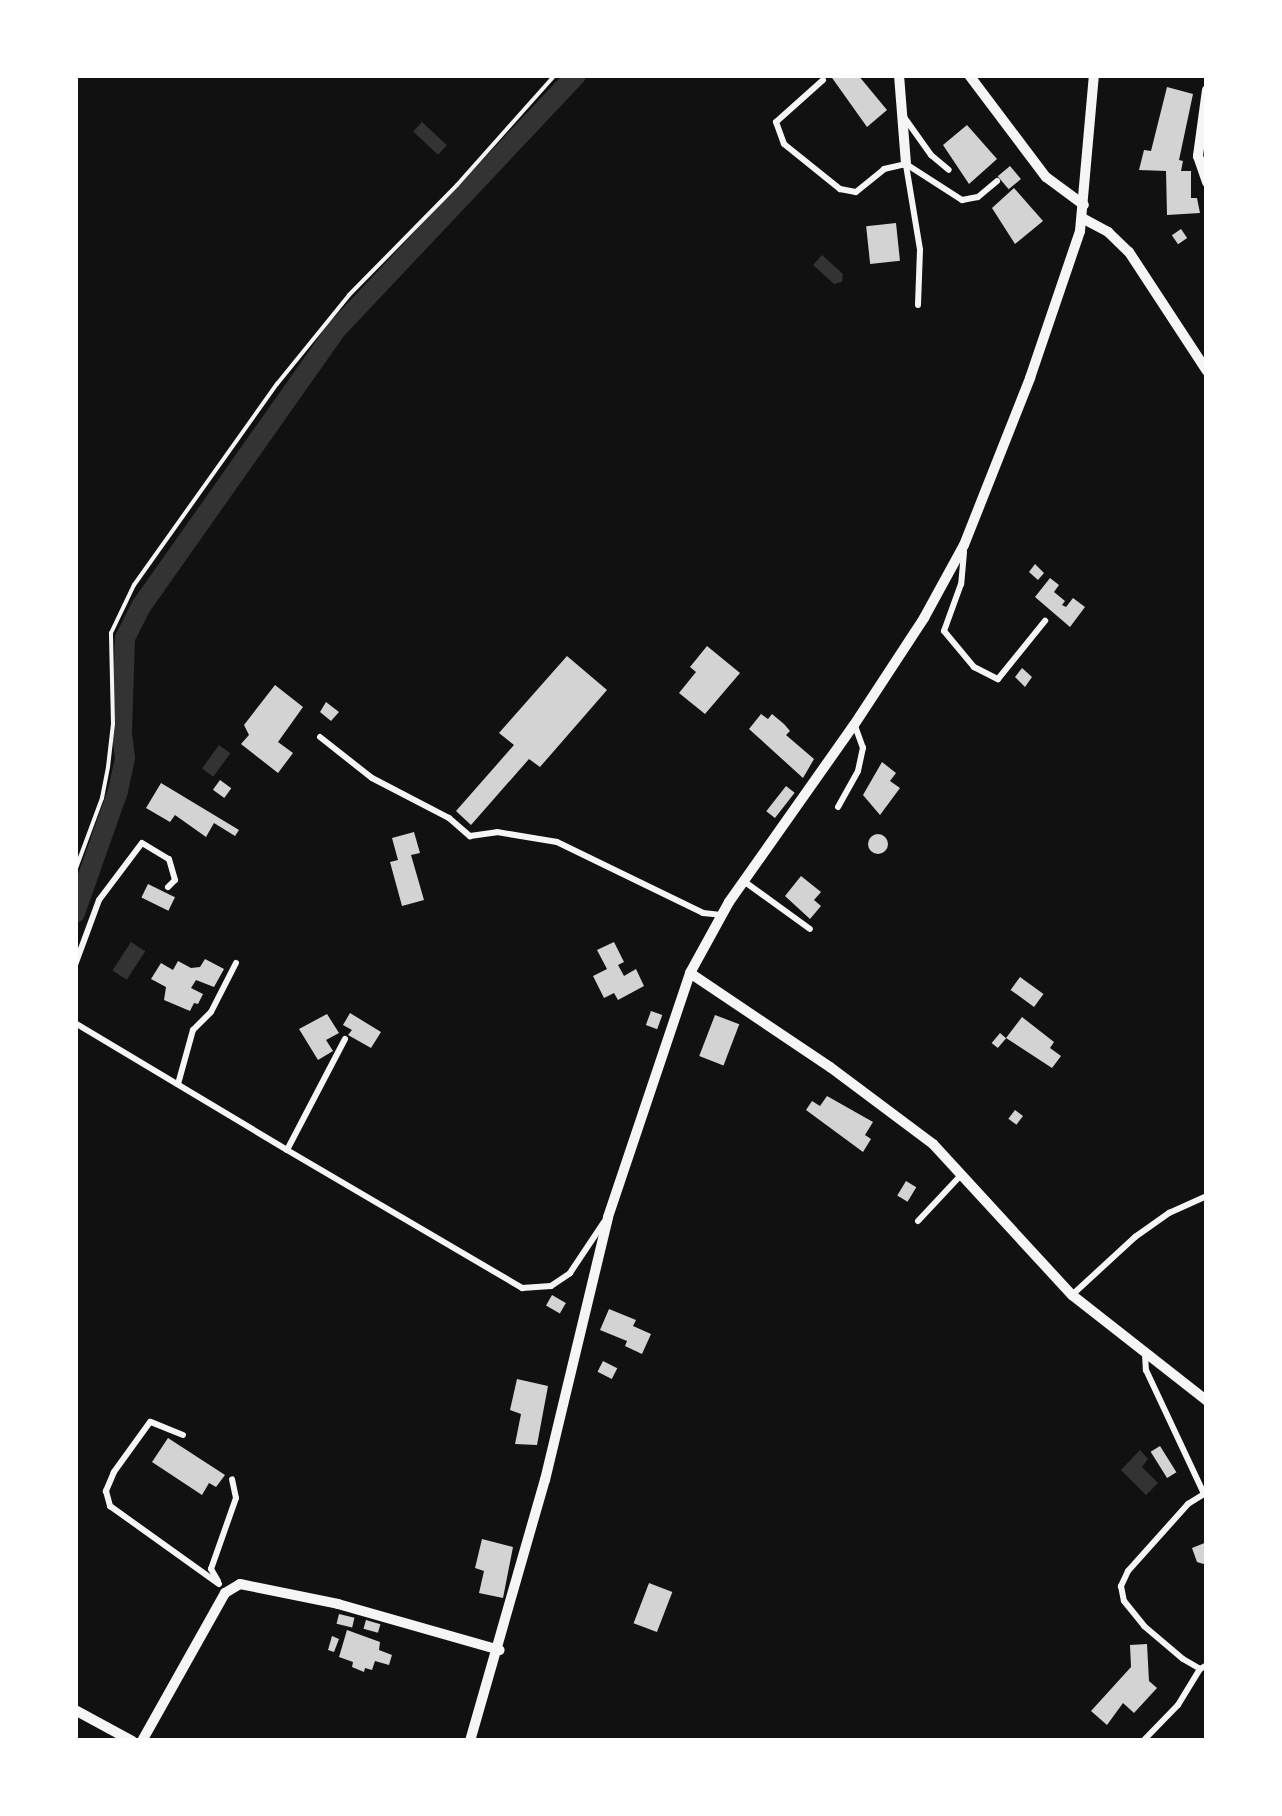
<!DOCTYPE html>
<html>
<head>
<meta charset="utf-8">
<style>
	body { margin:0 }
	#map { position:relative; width:1282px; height:1816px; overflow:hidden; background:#111; font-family:Quicksand,sans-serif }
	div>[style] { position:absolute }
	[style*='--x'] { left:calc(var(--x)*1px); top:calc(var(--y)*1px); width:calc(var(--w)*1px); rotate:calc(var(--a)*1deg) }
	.water>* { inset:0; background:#333; transform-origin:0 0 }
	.canal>* { height:20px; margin:-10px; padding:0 10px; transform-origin:10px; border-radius:10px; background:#333 }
	.building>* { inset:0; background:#d3d3d3; transform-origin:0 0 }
	.round { border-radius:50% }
	.path>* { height:4px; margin:-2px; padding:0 2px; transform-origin:2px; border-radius:2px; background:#f5f5f5 }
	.service>* { height:6px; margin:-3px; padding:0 3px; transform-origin:3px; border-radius:3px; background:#f5f5f5 }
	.minor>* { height:10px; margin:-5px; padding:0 5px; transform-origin:5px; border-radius:5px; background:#f5f5f5 }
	span { translate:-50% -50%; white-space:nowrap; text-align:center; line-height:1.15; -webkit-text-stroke:10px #fff; paint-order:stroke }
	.frame { position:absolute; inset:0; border:78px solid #fff; pointer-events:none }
</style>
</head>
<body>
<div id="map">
	<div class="water">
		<div style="left:422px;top:122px;width:34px;height:13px;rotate:43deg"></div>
		<div style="clip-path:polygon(822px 255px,843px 274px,842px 282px,834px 284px,813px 265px)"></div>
		<div style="left:219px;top:745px;width:14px;height:29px;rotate:36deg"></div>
		<div style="left:131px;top:942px;width:17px;height:34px;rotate:33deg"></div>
		<div style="clip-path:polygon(1140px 1450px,1148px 1459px,1142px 1467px,1158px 1483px,1146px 1495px,1121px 1470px)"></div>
	</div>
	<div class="canal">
		<div style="--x:75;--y:913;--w:129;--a:-70.6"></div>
		<div style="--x:118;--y:791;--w:34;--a:-78"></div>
		<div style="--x:125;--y:758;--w:26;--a:-97"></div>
		<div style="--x:122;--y:732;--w:94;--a:-88.2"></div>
		<div style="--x:125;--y:638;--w:37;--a:-63"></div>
		<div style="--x:142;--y:605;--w:335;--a:-54.8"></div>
		<div style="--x:335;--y:331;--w:352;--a:-46.7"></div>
	</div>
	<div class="building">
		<div style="clip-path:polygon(830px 75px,858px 75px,887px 110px,867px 127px)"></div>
		<div style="clip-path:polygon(1167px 87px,1193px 94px,1179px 160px,1183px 161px,1181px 171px,1191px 171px,1191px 198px,1197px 198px,1200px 213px,1167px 215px,1166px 171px,1139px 170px,1144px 150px,1151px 151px)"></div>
		<div style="clip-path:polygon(967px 125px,997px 159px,969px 184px,943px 145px)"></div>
		<div style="left:1010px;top:166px;width:17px;height:16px;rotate:50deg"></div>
		<div style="clip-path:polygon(1014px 188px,1043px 221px,1015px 244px,992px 208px)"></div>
		<div style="left:896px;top:223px;width:38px;height:30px;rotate:84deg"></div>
		<div style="left:1181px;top:229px;width:11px;height:11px;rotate:56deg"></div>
		<div style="clip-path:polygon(1035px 564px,1044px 573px,1038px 580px,1029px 572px)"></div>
		<div style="clip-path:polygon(1050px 578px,1059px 585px,1054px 592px,1065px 601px,1062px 605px,1066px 607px,1073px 598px,1085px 607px,1070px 627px,1035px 597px)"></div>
		<div style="clip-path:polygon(707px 646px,740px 673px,705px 714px,679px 693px,696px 672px,690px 667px)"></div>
		<div style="clip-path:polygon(567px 656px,607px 690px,540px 767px,529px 759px,471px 825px,456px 811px,514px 745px,499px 733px)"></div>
		<div style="clip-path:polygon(1022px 668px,1032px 677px,1025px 687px,1015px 677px)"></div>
		<div style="clip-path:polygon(275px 685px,303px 707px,278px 742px,293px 753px,278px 773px,241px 744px,249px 735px,244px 725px)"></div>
		<div style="clip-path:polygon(326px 702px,339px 712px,331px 721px,320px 712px)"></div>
		<div style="clip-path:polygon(761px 714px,768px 719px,772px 714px,784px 724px,790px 731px,786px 735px,814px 759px,803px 778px,749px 729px)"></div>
		<div style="clip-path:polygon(882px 762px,896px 773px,890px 781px,900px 788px,880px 815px,863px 795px)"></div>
		<div style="left:220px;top:780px;width:14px;height:12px;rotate:36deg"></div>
		<div style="clip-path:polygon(161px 783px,239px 830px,235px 836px,214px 823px,206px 837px,175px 815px,170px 822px,146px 808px)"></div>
		<div style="left:786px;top:786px;width:11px;height:32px;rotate:38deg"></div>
		<div style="clip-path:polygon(414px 832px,420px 853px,411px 855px,424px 900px,402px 906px,390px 862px,398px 860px,392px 838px)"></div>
		<div class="round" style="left:868px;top:834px;width:20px;height:20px"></div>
		<div style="clip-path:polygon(801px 876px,821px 892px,814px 900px,821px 906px,810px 919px,785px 896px)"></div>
		<div style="left:148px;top:884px;width:30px;height:15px;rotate:26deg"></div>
		<div style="clip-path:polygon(614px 942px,624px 962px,618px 965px,624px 976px,636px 969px,644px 986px,618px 1000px,614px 993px,604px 998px,593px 976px,607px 969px,597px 950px)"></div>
		<div style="clip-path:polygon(205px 959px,224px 969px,214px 987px,196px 980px,191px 988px,203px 994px,198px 1004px,194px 1003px,190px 1011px,164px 1000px,166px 987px,151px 979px,161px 963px,173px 970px,178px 961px,191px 968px,200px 967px)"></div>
		<div style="left:1020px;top:977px;width:29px;height:16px;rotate:36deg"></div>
		<div style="left:651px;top:1011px;width:12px;height:15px;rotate:20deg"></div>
		<div style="clip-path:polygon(350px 1013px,381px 1032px,371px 1048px,348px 1035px,352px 1030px,343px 1025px)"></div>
		<div style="clip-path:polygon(327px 1014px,339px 1033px,326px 1040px,333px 1051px,318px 1060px,299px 1029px)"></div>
		<div style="left:715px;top:1015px;width:26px;height:44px;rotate:21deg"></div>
		<div style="clip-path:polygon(1022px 1017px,1054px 1042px,1050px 1048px,1061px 1056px,1052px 1068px,1006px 1038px)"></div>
		<div style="left:1000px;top:1033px;width:8px;height:13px;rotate:40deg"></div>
		<div style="clip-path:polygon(827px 1096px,873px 1122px,865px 1135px,871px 1139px,863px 1152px,806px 1110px,812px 1101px,820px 1106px)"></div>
		<div style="left:1015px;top:1110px;width:10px;height:11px;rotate:37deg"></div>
		<div style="left:906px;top:1181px;width:12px;height:17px;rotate:31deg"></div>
		<div style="left:552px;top:1295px;width:16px;height:12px;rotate:30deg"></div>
		<div style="clip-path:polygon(609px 1309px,636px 1320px,633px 1326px,651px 1334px,642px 1354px,625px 1346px,627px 1341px,600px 1330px)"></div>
		<div style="left:603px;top:1361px;width:16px;height:12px;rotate:27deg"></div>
		<div style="clip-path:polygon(517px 1379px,548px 1386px,537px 1445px,515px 1444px,521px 1414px,510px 1410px)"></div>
		<div style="clip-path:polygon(168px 1438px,225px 1475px,216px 1487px,209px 1483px,202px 1495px,152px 1462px)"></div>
		<div style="left:1160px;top:1446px;width:31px;height:11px;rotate:58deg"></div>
		<div style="clip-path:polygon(482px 1539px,513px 1547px,503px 1598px,479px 1593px,484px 1571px,475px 1568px)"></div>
		<div style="clip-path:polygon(1207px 1542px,1207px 1565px,1197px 1562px,1192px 1548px)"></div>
		<div style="left:649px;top:1583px;width:25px;height:43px;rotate:21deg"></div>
		<div style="left:339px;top:1614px;width:16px;height:10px;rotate:14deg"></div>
		<div style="left:366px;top:1620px;width:15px;height:9px;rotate:16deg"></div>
		<div style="clip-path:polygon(347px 1630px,380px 1642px,379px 1650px,392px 1655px,389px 1665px,375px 1661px,372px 1670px,365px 1668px,364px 1672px,352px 1667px,353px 1662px,339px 1657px)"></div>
		<div style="clip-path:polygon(332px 1636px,339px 1639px,334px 1652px,328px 1650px)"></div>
		<div style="clip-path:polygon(1147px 1644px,1149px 1681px,1157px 1688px,1134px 1713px,1123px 1703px,1107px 1725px,1091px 1711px,1131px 1667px,1130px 1645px)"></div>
	</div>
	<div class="path">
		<div style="--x:75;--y:871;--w:78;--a:-69.7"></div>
		<div style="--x:102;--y:798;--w:32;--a:-79"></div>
		<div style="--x:108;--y:767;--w:43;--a:-83.4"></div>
		<div style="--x:113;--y:724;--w:91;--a:-91.3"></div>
		<div style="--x:111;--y:633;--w:53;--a:-64.4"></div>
		<div style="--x:134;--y:585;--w:247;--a:-54.6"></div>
		<div style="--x:277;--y:384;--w:114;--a:-51"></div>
		<div style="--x:349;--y:295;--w:154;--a:-45.5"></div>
		<div style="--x:457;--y:185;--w:147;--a:-48.3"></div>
	</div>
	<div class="service">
		<div style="--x:823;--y:80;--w:63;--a:138.2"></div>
		<div style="--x:776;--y:122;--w:23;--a:70"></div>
		<div style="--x:784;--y:144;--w:72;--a:38.8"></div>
		<div style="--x:840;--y:189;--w:16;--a:11"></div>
		<div style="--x:856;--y:192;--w:36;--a:-39"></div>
		<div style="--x:884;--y:169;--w:23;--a:-13"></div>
		<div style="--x:906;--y:164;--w:67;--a:32.7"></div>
		<div style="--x:962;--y:200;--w:16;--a:-11"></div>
		<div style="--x:978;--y:197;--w:25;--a:-40"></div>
		<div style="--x:904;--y:117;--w:47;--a:54.6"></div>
		<div style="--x:931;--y:155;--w:23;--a:40"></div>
		<div style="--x:906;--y:165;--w:86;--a:80.6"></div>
		<div style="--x:920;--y:250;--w:55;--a:92.1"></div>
		<div style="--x:964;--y:552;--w:32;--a:95"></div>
		<div style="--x:961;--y:584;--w:50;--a:109.9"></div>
		<div style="--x:944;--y:631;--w:47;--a:50.2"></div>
		<div style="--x:974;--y:667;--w:27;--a:27"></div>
		<div style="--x:998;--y:679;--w:75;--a:-51"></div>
		<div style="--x:320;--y:737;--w:66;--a:38.3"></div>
		<div style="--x:372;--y:778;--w:87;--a:27.5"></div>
		<div style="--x:449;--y:818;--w:28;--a:41"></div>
		<div style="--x:470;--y:836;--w:27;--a:-8"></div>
		<div style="--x:497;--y:832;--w:61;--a:9.5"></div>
		<div style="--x:557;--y:842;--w:162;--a:25.9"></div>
		<div style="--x:703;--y:913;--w:18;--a:6"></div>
		<div style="--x:838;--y:807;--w:41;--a:-60.9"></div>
		<div style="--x:858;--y:771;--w:24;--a:-78"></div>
		<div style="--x:863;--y:748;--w:23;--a:-110"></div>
		<div style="--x:745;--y:882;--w:80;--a:35.9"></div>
		<div style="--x:75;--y:965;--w:69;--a:-69.7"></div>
		<div style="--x:99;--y:900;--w:71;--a:-53"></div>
		<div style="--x:142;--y:843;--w:31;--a:31"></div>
		<div style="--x:169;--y:859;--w:22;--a:74"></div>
		<div style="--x:175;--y:880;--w:10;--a:135"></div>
		<div style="--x:75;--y:1023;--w:247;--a:30.9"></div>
		<div style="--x:345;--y:1039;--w:125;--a:117.6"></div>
		<div style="--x:287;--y:1150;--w:273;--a:30.4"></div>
		<div style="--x:522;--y:1288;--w:29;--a:-4"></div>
		<div style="--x:551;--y:1286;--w:23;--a:-34"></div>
		<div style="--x:570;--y:1273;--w:61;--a:-56.3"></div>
		<div style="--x:178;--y:1084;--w:56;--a:-74.5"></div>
		<div style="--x:193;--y:1030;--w:25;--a:-45"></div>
		<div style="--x:211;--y:1012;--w:55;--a:-63"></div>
		<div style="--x:918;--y:1221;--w:64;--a:-46.9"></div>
		<div style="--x:1072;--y:1295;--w:86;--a:-42.6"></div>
		<div style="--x:1135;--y:1237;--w:42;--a:-35.2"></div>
		<div style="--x:1169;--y:1213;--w:42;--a:-24.1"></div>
		<div style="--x:1145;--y:1353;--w:17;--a:87"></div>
		<div style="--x:1146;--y:1370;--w:137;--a:64.9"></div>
		<div style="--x:183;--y:1435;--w:35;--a:-158"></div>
		<div style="--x:150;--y:1422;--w:62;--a:125.8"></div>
		<div style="--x:114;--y:1472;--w:21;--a:113"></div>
		<div style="--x:106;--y:1491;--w:16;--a:75"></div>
		<div style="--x:110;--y:1506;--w:134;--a:35.6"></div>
		<div style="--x:1207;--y:1496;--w:4;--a:-146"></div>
		<div style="--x:1204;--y:1494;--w:19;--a:148"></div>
		<div style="--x:1188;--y:1504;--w:90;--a:131.8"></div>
		<div style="--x:1128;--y:1571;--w:17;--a:115"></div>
		<div style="--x:1121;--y:1586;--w:15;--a:79"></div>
		<div style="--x:1124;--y:1601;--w:32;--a:51"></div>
		<div style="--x:1144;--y:1626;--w:51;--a:40.2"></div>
		<div style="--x:1183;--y:1659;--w:20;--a:30"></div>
		<div style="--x:1200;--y:1669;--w:8;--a:-30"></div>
		<div style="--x:218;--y:1581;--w:14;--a:-120"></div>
		<div style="--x:211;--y:1569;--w:75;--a:-70.6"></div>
		<div style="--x:236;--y:1498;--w:19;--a:-102"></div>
		<div style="--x:1145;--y:1739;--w:47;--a:-45.9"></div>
		<div style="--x:1178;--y:1705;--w:42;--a:-58.6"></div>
	</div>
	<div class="minor">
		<div style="--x:899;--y:75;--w:89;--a:85.5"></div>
		<div style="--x:969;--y:75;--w:128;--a:53"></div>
		<div style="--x:1046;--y:177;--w:47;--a:36.4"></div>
		<div style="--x:1207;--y:90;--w:67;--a:97.8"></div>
		<div style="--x:1198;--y:156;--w:28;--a:71"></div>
		<div style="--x:1082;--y:218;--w:30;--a:28"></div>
		<div style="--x:1108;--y:232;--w:29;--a:44"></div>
		<div style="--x:1129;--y:252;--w:142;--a:56.8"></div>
		<div style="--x:690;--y:973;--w:169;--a:33.9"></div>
		<div style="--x:830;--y:1067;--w:129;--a:36.8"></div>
		<div style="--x:933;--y:1144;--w:205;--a:47.4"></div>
		<div style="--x:1072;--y:1295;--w:172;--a:38.1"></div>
		<div style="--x:75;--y:1710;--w:65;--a:28.5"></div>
		<div style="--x:142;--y:1741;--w:170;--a:-60.7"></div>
		<div style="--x:225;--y:1593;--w:17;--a:-31"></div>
		<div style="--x:240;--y:1584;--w:100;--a:11.5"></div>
		<div style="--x:338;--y:1604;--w:168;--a:15.9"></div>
		<div style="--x:470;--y:1741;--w:272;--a:-74"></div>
		<div style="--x:545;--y:1480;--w:270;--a:-76.5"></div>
		<div style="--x:608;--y:1217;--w:257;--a:-71.4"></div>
		<div style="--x:690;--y:973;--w:81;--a:-61.2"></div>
		<div style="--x:729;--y:902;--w:217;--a:-54.8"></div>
		<div style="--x:854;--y:725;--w:128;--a:-56.8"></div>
		<div style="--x:924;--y:618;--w:83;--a:-61.3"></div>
		<div style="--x:964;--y:545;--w:180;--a:-68.4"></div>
		<div style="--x:1030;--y:378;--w:155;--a:-71.2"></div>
		<div style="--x:1080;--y:231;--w:157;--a:-84.9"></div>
	</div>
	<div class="frame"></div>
</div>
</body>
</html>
